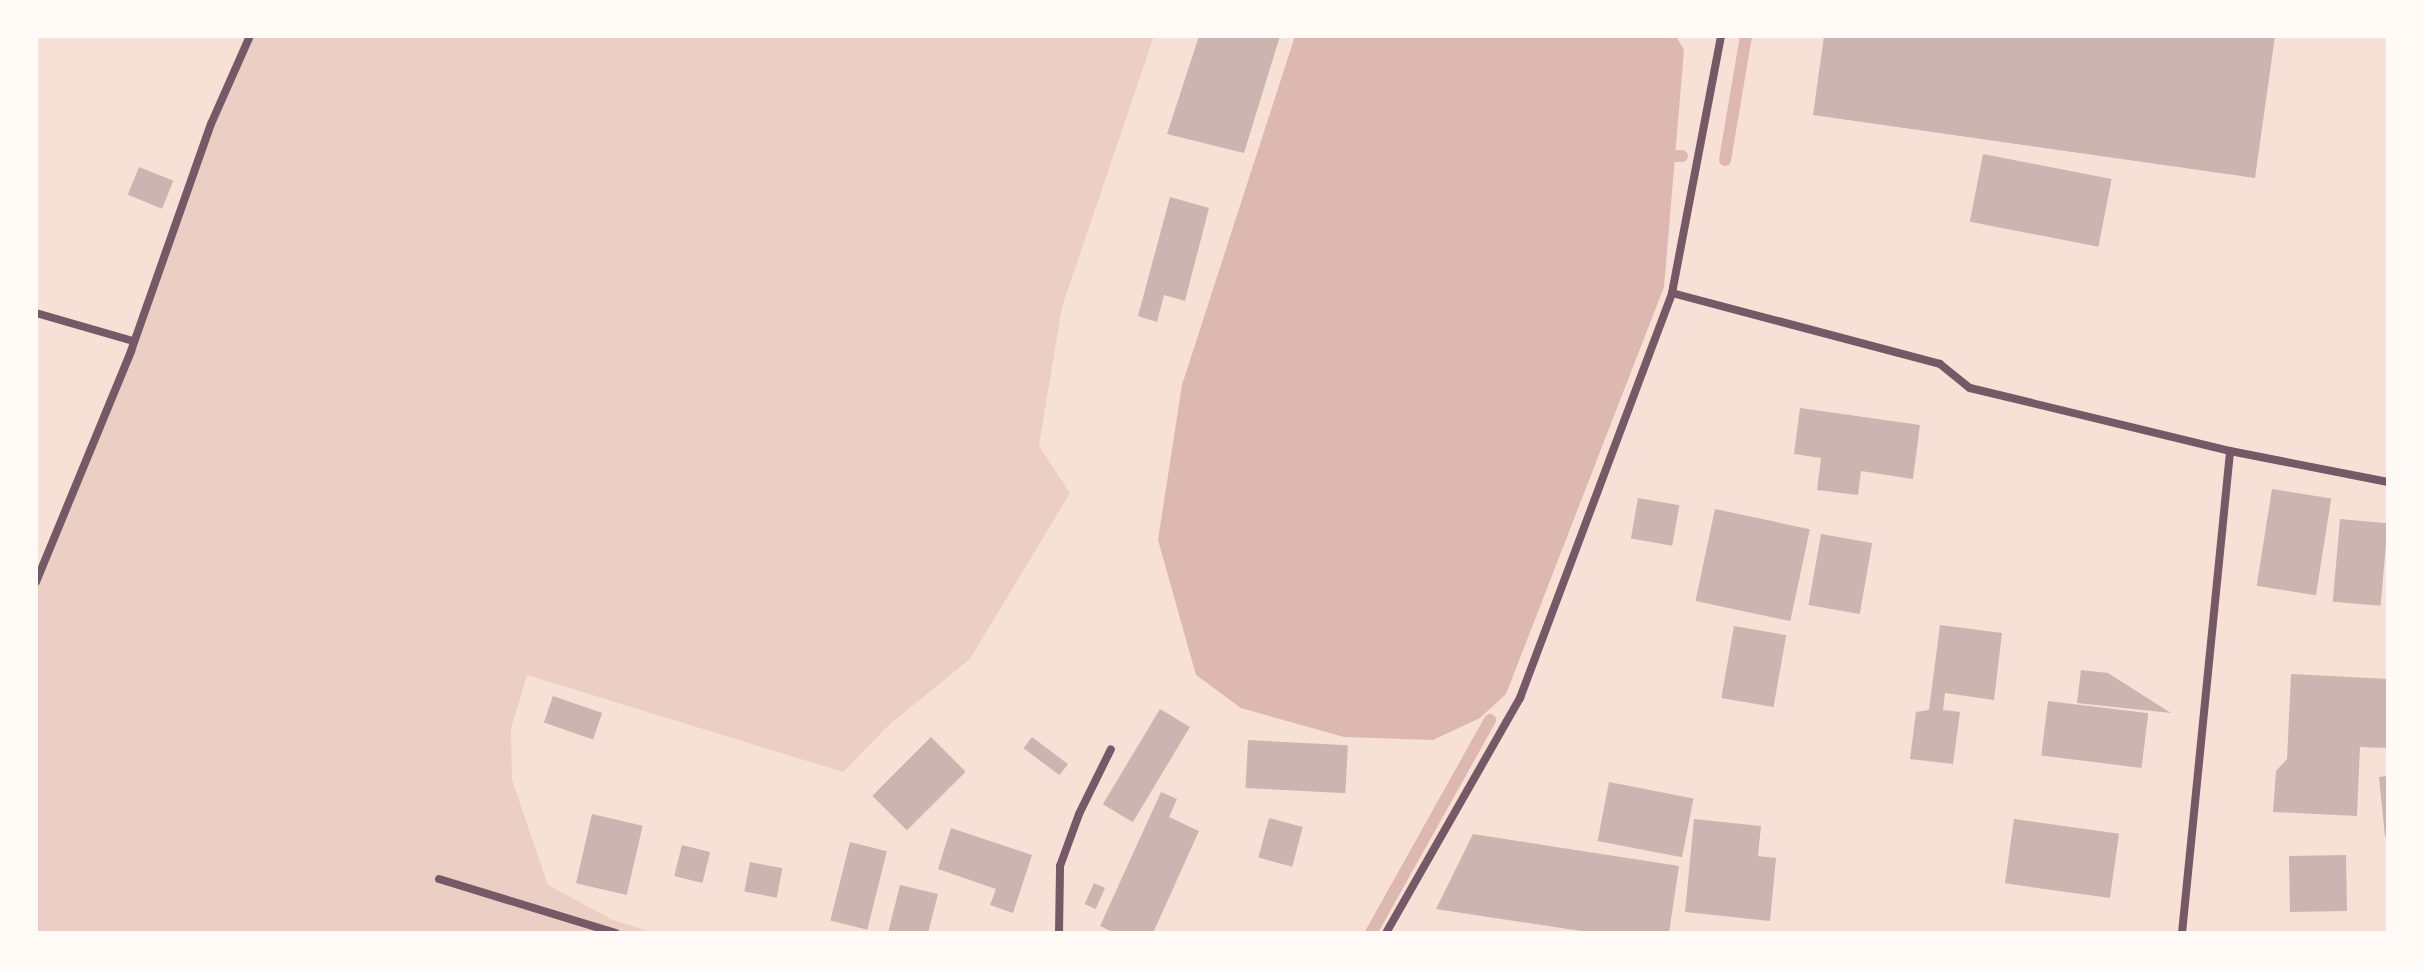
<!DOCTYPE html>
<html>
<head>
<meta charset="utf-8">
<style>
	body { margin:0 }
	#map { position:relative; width:2424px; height:969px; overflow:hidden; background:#f7e1d7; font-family:"Roboto Condensed",sans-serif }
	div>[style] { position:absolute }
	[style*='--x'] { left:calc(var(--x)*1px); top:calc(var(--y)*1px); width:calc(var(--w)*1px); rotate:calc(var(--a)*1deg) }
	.green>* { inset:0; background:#ebcfc5 }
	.water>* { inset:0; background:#dcb8b0 }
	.stream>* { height:12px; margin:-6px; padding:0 6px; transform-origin:6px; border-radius:6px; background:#dcb8b0 }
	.building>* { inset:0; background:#ccb4b1; transform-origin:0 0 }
	.minor>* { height:8px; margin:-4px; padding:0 4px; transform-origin:4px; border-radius:4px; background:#755966 }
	span { translate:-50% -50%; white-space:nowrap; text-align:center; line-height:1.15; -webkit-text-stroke:8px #fffaf5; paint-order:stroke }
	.frame { position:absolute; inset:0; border:38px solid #fffaf5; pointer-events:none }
</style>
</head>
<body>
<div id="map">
	<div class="green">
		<div style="clip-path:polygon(250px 36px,1154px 36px,1062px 307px,1039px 446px,1070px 493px,970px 659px,890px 724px,843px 772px,527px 675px,511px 729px,512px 780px,548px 885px,613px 920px,655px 933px,36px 933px,36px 582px,131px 351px,211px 124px)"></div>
	</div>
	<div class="water">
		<div style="clip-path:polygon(1295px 36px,1676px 36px,1684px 50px,1664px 287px,1506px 694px,1480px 718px,1433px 740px,1344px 737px,1241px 708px,1196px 675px,1158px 540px,1182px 385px)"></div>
	</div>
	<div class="stream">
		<div style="--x:1676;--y:156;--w:6;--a:0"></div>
		<div style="--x:1725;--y:160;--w:126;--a:-80.4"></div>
		<div style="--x:1371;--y:933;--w:244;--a:-60.8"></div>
	</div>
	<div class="building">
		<div style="clip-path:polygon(1199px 36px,1280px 36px,1244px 153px,1167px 134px)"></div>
		<div style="clip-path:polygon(1824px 36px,2275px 36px,2255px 178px,1813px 115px)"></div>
		<div style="left:1983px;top:154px;width:131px;height:69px;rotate:11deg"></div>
		<div style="left:139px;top:167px;width:37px;height:30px;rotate:22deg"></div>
		<div style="clip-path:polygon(1170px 197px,1209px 208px,1185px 301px,1164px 295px,1157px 322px,1138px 316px)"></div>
		<div style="clip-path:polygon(1800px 408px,1920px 425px,1913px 479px,1861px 471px,1858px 495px,1817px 490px,1821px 458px,1794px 454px)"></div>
		<div style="left:2272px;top:489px;width:60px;height:98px;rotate:9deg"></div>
		<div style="left:1638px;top:498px;width:42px;height:41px;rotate:10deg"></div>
		<div style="left:1715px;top:509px;width:97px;height:94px;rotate:12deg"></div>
		<div style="left:2340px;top:519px;width:48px;height:83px;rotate:5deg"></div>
		<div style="left:1821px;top:534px;width:52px;height:72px;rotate:10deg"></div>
		<div style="clip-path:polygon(1940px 625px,2002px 633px,1994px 700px,1945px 693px,1943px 710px,1960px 712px,1953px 764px,1910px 759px,1916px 712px,1929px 710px)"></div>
		<div style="left:1734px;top:626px;width:53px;height:73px;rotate:10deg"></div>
		<div style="clip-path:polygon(2081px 670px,2108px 673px,2171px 713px,2077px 703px)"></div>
		<div style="clip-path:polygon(2291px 674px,2388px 679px,2388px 748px,2360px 747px,2357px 816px,2273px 812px,2276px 771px,2287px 759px)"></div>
		<div style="left:553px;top:696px;width:52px;height:28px;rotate:19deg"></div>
		<div style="left:2048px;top:701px;width:101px;height:55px;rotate:7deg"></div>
		<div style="left:1160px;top:709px;width:35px;height:111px;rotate:31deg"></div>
		<div style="left:931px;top:737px;width:49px;height:83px;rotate:45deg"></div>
		<div style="left:1032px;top:737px;width:45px;height:14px;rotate:37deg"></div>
		<div style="left:1248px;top:740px;width:100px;height:48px;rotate:3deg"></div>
		<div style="clip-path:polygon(2388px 776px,2388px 836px,2385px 837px,2379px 777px)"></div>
		<div style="left:1609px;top:782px;width:86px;height:60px;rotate:11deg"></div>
		<div style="clip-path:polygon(1161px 792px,1177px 799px,1169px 817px,1199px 831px,1153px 933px,1115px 933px,1100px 926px)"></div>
		<div style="left:592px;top:814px;width:52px;height:71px;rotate:13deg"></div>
		<div style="left:1269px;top:818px;width:35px;height:41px;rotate:15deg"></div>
		<div style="clip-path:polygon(1694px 819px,1761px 826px,1758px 856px,1776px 858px,1770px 921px,1685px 912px)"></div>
		<div style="left:2014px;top:819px;width:106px;height:65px;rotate:8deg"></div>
		<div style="clip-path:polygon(951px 828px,1032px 855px,1013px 913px,990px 905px,996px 889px,938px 869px)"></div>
		<div style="clip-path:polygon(1473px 834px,1679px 866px,1669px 933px,1594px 933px,1436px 909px)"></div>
		<div style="left:850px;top:842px;width:38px;height:81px;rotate:14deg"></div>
		<div style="left:682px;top:845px;width:29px;height:32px;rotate:14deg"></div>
		<div style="left:2346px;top:855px;width:56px;height:57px;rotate:89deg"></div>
		<div style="left:750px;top:862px;width:33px;height:30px;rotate:11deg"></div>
		<div style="left:1094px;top:883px;width:12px;height:23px;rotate:24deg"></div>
		<div style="clip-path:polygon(900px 885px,938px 894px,928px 933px,888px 933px)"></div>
	</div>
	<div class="minor">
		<div style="--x:1672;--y:293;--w:277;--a:14.8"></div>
		<div style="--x:1940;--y:364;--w:38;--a:39"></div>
		<div style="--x:1970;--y:388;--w:268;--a:13.6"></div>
		<div style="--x:2230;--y:451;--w:161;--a:11.1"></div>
		<div style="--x:36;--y:313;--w:101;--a:16.1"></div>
		<div style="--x:36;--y:582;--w:250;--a:-67.6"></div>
		<div style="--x:131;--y:351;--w:241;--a:-70.6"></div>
		<div style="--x:211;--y:124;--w:96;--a:-66.1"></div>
		<div style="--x:439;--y:879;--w:185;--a:17"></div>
		<div style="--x:1059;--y:933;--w:67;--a:-89.1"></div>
		<div style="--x:1060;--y:866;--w:55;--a:-69.9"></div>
		<div style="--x:1079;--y:814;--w:72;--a:-63.8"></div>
		<div style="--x:1386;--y:933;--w:271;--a:-60.3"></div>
		<div style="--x:1520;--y:698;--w:433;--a:-69.4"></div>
		<div style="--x:1672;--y:293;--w:262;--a:-79.2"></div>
		<div style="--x:2182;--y:933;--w:484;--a:-84.3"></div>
	</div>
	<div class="frame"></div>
</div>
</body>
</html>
